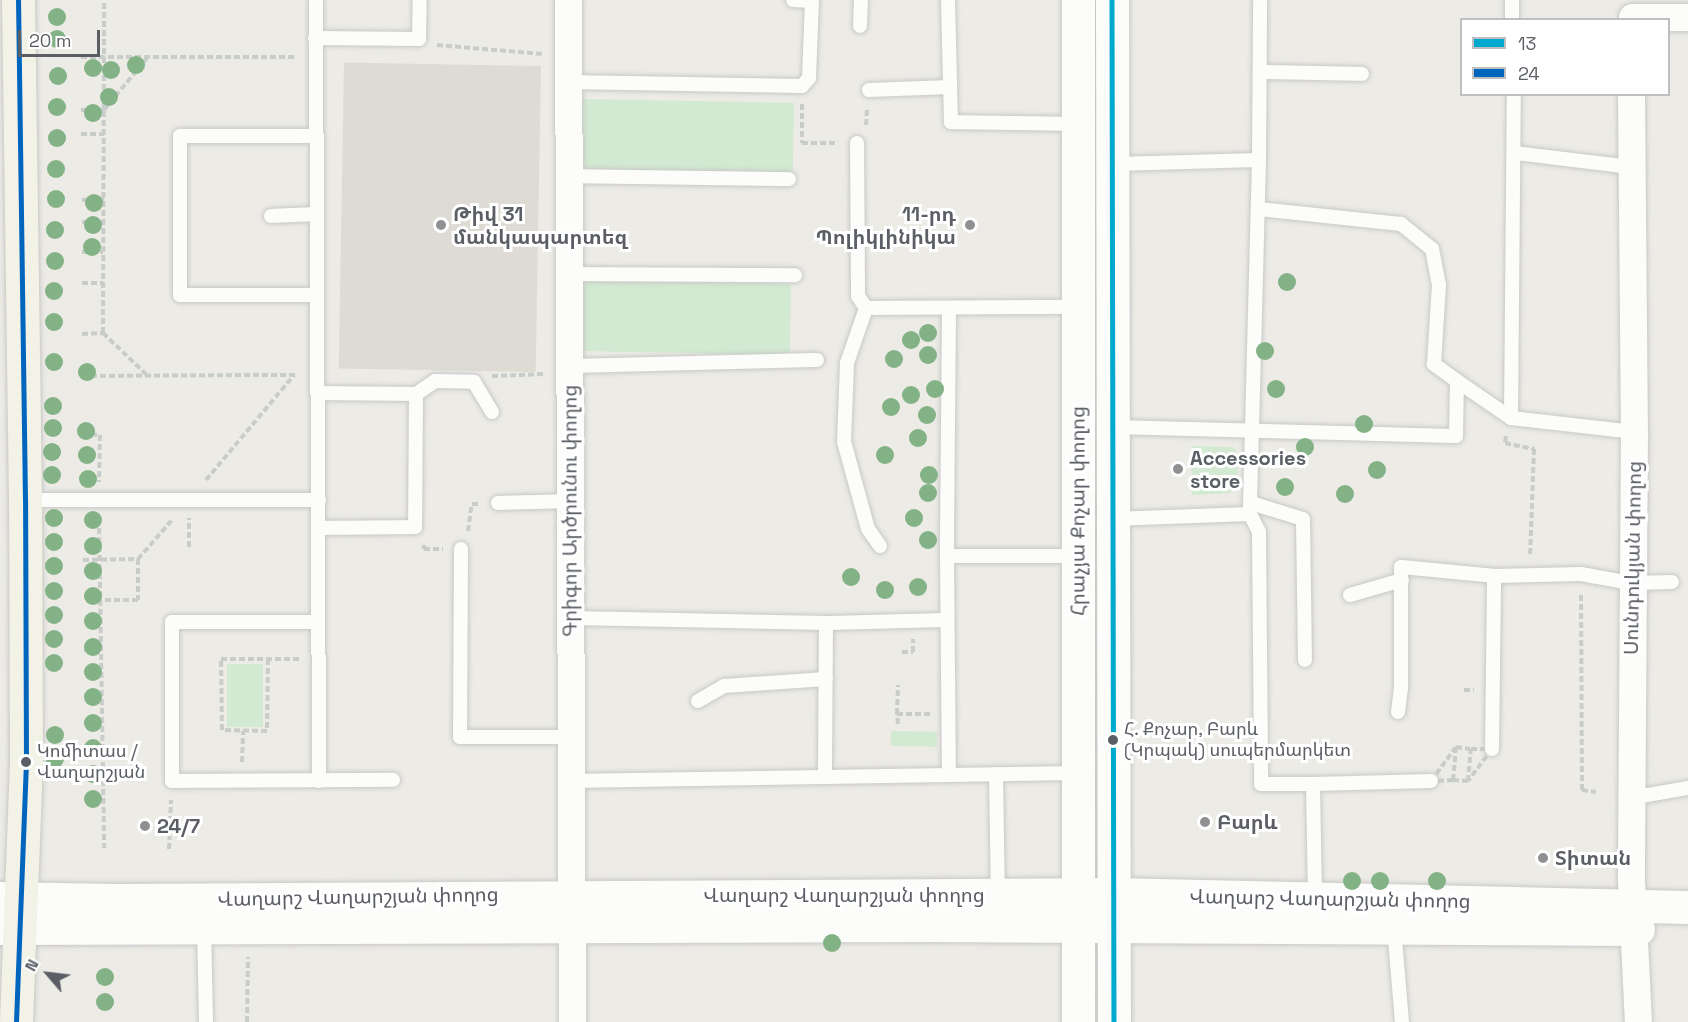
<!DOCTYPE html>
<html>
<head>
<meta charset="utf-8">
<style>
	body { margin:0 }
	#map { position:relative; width:1688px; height:1022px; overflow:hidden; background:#ecebe6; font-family:"Space Grotesk","Noto Sans Armenian",sans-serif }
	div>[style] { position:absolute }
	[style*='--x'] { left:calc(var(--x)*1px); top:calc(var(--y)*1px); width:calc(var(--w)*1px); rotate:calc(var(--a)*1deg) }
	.education>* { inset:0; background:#dddbd4; transform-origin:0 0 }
	.green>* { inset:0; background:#d2ead1; transform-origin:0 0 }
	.path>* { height:4px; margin-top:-2px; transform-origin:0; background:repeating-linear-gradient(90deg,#c8cdca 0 6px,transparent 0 9px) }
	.roads { filter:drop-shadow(0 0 2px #c8c8c7) drop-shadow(0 0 2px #c8c8c7) }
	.service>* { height:14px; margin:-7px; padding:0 7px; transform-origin:7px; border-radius:7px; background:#fcfcfb }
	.minor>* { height:27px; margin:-13.5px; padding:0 13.5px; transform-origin:13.5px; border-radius:13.5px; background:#fcfcfb }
	.secondary>* { height:33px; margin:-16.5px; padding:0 16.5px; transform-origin:16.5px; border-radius:16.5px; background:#fcfcfb }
	.primary>* { height:33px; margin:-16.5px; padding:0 16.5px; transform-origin:16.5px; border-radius:16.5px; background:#f3f2e7 }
	.bus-1>* { height:4.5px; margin:-2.25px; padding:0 2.25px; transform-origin:2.25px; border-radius:2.25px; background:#00a9ce }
	.bus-2>* { height:4.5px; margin:-2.25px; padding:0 2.25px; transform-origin:2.25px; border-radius:2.25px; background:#0065bd }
	.trees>* { width:18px; height:18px; margin:-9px; border-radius:50%; background:#82b285 }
	.dots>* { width:16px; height:16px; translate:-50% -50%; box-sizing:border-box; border:3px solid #fff; border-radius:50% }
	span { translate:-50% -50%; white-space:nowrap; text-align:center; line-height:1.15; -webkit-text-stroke:6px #fff; paint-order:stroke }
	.bus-label { font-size:18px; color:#5b5f65 }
	.left { translate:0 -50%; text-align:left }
	.poi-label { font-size:20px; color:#5b5f65; font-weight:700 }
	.right { translate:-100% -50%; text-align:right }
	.street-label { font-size:20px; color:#5b5f65 }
	.legend { position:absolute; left:1460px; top:18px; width:210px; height:78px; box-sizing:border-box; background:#fff; border:2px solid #bdbfc1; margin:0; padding:8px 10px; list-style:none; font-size:18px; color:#5b5f65 }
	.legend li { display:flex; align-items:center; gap:12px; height:30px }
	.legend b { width:30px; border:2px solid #bdbfc1 }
	.north { position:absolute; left:18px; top:944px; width:60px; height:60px; -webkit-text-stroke:4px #fff; paint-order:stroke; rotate:298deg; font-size:16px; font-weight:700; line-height:24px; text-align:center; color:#5b5f65 }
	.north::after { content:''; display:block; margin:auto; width:21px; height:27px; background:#5b5f65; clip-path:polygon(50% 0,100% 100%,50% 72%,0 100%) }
	.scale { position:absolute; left:18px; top:30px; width:82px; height:27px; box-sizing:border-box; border:3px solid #5b5f65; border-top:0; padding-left:8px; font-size:18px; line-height:21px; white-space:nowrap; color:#5b5f65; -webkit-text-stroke:4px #fff; paint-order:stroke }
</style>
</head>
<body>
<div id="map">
	<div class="education">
		<div style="left:541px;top:66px;width:306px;height:197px;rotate:91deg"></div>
	</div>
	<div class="green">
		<div style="left:582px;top:99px;width:212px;height:71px;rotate:1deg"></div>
		<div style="left:579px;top:280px;width:212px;height:71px;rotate:1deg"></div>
		<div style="clip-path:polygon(1191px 446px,1233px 447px,1238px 454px,1237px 487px,1229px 493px,1192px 495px)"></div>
		<div style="left:227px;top:664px;width:36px;height:63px"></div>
		<div style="left:891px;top:731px;width:46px;height:15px;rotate:1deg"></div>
	</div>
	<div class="path">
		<div style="--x:437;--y:45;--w:106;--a:4.9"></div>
		<div style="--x:81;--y:57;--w:215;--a:0"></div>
		<div style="--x:802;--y:104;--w:39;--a:90"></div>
		<div style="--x:802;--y:143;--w:35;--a:0"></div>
		<div style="--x:81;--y:110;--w:23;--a:0"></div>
		<div style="--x:104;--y:110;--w:67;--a:-50.4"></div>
		<div style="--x:866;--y:125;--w:16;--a:-86"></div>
		<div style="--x:81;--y:134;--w:23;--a:0"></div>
		<div style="--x:82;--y:200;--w:22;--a:-3"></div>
		<div style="--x:82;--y:222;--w:22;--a:0"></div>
		<div style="--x:82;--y:252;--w:21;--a:0"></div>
		<div style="--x:82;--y:283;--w:21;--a:0"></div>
		<div style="--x:103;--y:333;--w:333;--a:-89.8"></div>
		<div style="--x:82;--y:334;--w:21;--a:-3"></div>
		<div style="--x:103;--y:333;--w:62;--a:43.7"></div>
		<div style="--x:82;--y:376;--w:213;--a:-0.3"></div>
		<div style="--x:492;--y:376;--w:52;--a:-2.2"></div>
		<div style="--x:82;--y:434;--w:18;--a:3"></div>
		<div style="--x:100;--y:435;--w:47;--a:91.2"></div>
		<div style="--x:1506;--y:436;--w:7;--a:98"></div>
		<div style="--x:1505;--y:443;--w:30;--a:12"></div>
		<div style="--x:1534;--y:449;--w:108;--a:92.1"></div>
		<div style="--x:206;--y:480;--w:137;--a:-50"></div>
		<div style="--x:99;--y:519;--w:329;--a:89.1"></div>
		<div style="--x:468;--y:531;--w:27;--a:-82"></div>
		<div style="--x:472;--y:504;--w:7;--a:0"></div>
		<div style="--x:424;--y:545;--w:4;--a:90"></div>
		<div style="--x:424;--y:549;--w:19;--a:0"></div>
		<div style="--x:189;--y:547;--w:29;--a:-90"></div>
		<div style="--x:138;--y:559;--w:52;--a:-48.9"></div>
		<div style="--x:83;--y:560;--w:55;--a:-1"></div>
		<div style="--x:138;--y:559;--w:41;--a:90"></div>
		<div style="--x:138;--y:600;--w:37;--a:180"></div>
		<div style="--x:1581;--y:595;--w:195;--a:89.7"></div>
		<div style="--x:1582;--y:790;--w:14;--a:8"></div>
		<div style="--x:84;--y:650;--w:17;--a:-3"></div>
		<div style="--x:902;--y:652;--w:11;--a:0"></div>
		<div style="--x:913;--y:652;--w:13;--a:-90"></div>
		<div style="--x:268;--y:659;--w:72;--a:90.8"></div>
		<div style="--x:267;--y:731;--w:45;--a:-178.7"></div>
		<div style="--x:222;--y:730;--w:71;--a:-90.8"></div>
		<div style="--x:221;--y:659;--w:79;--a:0"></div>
		<div style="--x:1464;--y:690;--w:10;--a:0"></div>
		<div style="--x:84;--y:695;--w:18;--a:0"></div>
		<div style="--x:897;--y:714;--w:29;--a:-88"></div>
		<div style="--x:898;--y:724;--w:10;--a:-96"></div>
		<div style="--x:897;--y:714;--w:33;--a:0"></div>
		<div style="--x:1456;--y:747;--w:33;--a:95"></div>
		<div style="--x:1453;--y:780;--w:22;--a:177"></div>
		<div style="--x:1431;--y:781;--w:42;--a:-53.7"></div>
		<div style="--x:1456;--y:747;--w:14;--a:8"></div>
		<div style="--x:1471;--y:749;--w:21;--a:0"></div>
		<div style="--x:1492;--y:749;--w:40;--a:127"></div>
		<div style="--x:1468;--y:781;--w:32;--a:-85"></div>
		<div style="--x:242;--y:762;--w:31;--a:-88"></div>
		<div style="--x:85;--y:776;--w:18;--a:-3"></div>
		<div style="--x:1453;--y:780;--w:15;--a:4"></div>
		<div style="--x:169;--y:849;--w:49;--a:-87.7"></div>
		<div style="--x:247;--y:1022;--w:65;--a:-89.1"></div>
	</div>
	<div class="roads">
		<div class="service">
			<div style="--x:316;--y:0;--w:781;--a:89.78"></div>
			<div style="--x:948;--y:0;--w:122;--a:88.6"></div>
			<div style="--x:951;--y:122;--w:127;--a:0.9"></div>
			<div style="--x:1512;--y:0;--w:20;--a:90"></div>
			<div style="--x:860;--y:26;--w:26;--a:-88"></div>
			<div style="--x:315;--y:38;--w:104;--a:0.6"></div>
			<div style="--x:419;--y:39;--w:39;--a:-89"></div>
			<div style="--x:1261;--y:72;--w:101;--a:1.1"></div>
			<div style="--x:568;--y:82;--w:234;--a:1"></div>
			<div style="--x:802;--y:86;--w:11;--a:-49"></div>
			<div style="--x:809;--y:78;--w:77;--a:-87.8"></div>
			<div style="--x:812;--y:1;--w:19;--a:-177"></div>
			<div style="--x:869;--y:90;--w:81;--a:-2.1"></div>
			<div style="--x:315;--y:136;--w:135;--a:180"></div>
			<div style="--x:180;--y:136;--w:159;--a:90"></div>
			<div style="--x:180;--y:295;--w:135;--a:0"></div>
			<div style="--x:857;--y:143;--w:153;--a:89.6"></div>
			<div style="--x:858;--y:296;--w:14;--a:56"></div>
			<div style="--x:1515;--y:153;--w:116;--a:6.9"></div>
			<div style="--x:1259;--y:160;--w:160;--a:-89.6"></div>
			<div style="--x:1113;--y:164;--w:146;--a:-1.6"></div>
			<div style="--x:1259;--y:160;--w:354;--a:91.5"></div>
			<div style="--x:1250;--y:514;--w:20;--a:63"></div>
			<div style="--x:1259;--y:532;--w:252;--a:89.5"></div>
			<div style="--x:1261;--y:784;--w:52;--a:0"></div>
			<div style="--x:1313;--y:784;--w:115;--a:89"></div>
			<div style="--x:568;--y:176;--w:221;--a:0.8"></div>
			<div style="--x:271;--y:216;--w:44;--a:-2.6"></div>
			<div style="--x:569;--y:274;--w:226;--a:0.3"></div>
			<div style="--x:949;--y:310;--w:246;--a:90.5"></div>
			<div style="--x:947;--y:556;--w:219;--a:89.5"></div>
			<div style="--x:569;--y:366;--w:248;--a:-1.4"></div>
			<div style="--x:1457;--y:381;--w:65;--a:34.4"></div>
			<div style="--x:1511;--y:418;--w:124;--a:6.5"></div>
			<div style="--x:318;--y:393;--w:98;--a:0.6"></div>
			<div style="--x:416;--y:394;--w:133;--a:90.4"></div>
			<div style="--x:415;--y:527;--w:96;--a:179.4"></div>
			<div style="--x:416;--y:394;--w:23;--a:-34"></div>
			<div style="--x:435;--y:381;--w:39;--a:1"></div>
			<div style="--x:474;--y:382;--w:35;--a:59"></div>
			<div style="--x:1511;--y:418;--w:324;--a:-89.5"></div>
			<div style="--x:1112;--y:427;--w:344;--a:1.5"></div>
			<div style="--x:1456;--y:436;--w:55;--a:-89"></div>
			<div style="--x:1457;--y:381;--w:29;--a:-144"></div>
			<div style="--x:1434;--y:364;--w:79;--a:-86.4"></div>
			<div style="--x:1439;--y:285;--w:37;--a:-101"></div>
			<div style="--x:1432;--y:249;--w:40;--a:-141"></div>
			<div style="--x:1401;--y:224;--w:143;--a:-174"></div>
			<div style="--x:25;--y:500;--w:294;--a:0"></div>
			<div style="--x:498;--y:503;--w:71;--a:-1.6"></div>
			<div style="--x:1251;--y:503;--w:54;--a:17.1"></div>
			<div style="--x:1303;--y:519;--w:141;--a:89.2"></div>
			<div style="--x:1112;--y:519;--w:138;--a:-2.1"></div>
			<div style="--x:880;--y:546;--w:21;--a:-125"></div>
			<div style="--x:868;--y:529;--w:90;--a:-105.4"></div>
			<div style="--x:844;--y:442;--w:79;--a:-87.8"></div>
			<div style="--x:847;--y:363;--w:58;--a:-70.9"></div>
			<div style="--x:866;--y:308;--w:212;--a:-0.3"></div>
			<div style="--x:461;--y:549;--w:188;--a:90.3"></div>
			<div style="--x:460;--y:737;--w:111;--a:0"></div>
			<div style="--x:947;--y:556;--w:131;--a:0"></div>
			<div style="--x:1350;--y:595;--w:54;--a:-16.1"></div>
			<div style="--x:571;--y:618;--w:255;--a:1.1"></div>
			<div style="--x:826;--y:623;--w:154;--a:90.4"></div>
			<div style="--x:318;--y:622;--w:146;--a:180"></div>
			<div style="--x:172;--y:622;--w:159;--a:90"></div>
			<div style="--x:172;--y:781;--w:221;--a:-0.3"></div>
			<div style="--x:826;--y:623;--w:121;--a:-1.4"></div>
			<div style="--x:698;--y:701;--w:30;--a:-30"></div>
			<div style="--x:724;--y:686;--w:102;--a:-3.9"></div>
			<div style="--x:1398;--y:712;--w:23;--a:-83"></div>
			<div style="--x:1401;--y:689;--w:122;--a:-90"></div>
			<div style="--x:1401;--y:567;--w:93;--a:5.5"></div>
			<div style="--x:1492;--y:749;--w:173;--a:-89.3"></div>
			<div style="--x:1494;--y:576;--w:87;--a:-1.3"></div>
			<div style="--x:1581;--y:574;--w:51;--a:10.2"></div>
			<div style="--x:1631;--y:583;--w:41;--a:-1.4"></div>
			<div style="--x:996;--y:774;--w:121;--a:89.1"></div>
			<div style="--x:571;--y:781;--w:507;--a:-0.9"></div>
			<div style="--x:1313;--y:784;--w:118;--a:-1.5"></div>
			<div style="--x:1631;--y:798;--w:58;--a:-10"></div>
			<div style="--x:204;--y:926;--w:96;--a:88.8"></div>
			<div style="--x:1394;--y:927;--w:95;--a:85.2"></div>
		</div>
		<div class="minor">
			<div style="--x:568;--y:0;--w:1022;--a:89.78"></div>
			<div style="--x:1632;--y:17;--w:56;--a:0"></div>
			<div style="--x:1631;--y:94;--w:338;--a:89.5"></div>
			<div style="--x:1634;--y:432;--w:448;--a:90.4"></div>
			<div style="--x:1631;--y:880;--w:142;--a:87.2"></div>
		</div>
		<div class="secondary">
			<div style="--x:1078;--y:0;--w:1022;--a:90"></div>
			<div style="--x:1112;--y:0;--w:1022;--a:89.89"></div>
			<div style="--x:0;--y:898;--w:116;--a:1"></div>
			<div style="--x:116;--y:900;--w:998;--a:-0.34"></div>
			<div style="--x:1114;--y:894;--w:574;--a:1.3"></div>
			<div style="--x:0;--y:928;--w:933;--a:-0.18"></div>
			<div style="--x:933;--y:925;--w:705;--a:0.33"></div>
		</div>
		<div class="primary">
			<div style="--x:16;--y:1022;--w:260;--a:-87.8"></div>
			<div style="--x:26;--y:762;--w:262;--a:-90.2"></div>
			<div style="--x:25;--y:500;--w:500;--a:-90.8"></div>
		</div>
	</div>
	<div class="bus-1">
		<div style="--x:1112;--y:0;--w:1022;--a:89.89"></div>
	</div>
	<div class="bus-2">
		<div style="--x:16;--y:1022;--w:260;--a:-87.8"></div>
		<div style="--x:26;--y:762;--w:262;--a:-90.2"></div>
		<div style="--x:25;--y:500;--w:500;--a:-90.8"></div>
	</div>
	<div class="trees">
		<div style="left:57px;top:17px"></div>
		<div style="left:57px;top:39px"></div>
		<div style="left:136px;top:65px"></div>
		<div style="left:93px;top:68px"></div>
		<div style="left:111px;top:70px"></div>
		<div style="left:58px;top:76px"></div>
		<div style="left:109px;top:97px"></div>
		<div style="left:57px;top:107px"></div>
		<div style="left:93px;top:113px"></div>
		<div style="left:57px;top:138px"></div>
		<div style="left:56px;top:169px"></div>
		<div style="left:56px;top:199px"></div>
		<div style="left:94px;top:203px"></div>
		<div style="left:93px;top:225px"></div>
		<div style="left:55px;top:230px"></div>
		<div style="left:92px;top:247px"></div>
		<div style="left:55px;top:261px"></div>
		<div style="left:1287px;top:282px"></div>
		<div style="left:54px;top:291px"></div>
		<div style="left:54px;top:322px"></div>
		<div style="left:928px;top:333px"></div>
		<div style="left:911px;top:340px"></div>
		<div style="left:1265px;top:351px"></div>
		<div style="left:928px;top:355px"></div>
		<div style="left:894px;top:359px"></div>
		<div style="left:54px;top:362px"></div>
		<div style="left:87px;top:372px"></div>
		<div style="left:935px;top:389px"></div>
		<div style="left:1276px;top:389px"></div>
		<div style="left:911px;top:395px"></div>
		<div style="left:53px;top:406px"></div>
		<div style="left:891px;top:407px"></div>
		<div style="left:927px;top:415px"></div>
		<div style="left:1364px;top:424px"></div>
		<div style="left:53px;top:428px"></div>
		<div style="left:86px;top:431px"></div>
		<div style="left:918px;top:438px"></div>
		<div style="left:1305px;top:447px"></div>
		<div style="left:52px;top:452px"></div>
		<div style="left:87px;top:455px"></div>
		<div style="left:885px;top:455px"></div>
		<div style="left:1377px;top:470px"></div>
		<div style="left:52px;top:475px"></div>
		<div style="left:929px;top:475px"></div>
		<div style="left:88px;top:479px"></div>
		<div style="left:1285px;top:487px"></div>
		<div style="left:928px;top:493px"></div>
		<div style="left:1345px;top:494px"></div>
		<div style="left:54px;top:518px"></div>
		<div style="left:914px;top:518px"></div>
		<div style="left:93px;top:520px"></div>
		<div style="left:928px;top:540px"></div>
		<div style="left:54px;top:542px"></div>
		<div style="left:93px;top:546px"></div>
		<div style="left:54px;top:566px"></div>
		<div style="left:93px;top:571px"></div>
		<div style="left:851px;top:577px"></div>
		<div style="left:918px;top:587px"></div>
		<div style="left:885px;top:590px"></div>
		<div style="left:54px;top:591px"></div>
		<div style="left:93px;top:596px"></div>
		<div style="left:54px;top:615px"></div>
		<div style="left:93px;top:621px"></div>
		<div style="left:54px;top:639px"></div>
		<div style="left:93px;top:647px"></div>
		<div style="left:54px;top:663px"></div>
		<div style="left:93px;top:672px"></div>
		<div style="left:93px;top:697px"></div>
		<div style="left:93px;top:723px"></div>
		<div style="left:55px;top:735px"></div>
		<div style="left:93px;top:748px"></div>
		<div style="left:55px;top:759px"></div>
		<div style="left:93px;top:774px"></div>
		<div style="left:93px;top:799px"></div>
		<div style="left:1352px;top:881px"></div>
		<div style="left:1380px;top:881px"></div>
		<div style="left:1437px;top:881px"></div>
		<div style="left:832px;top:943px"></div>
		<div style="left:105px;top:977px"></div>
		<div style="left:105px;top:1002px"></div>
	</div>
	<div class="dots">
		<div style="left:441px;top:225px;background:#8e9092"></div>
		<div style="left:970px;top:225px;background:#8e9092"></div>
		<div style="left:1178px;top:469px;background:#8e9092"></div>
		<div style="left:1113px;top:740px;background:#5b5f65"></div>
		<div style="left:26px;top:762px;background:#5b5f65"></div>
		<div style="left:1205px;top:822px;background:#8e9092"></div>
		<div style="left:145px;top:826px;background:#8e9092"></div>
		<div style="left:1543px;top:858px;background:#8e9092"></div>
	</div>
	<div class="bus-label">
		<span class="left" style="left:1124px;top:740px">Հ. Քոչար, Բարև<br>(Կրպակ) սուպերմարկետ</span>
		<span class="left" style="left:37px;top:762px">Կոմիտաս /<br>Վաղարշյան</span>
	</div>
	<div class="poi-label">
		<span class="left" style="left:453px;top:226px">Թիվ 31<br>մանկապարտեզ</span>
		<span class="right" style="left:956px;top:226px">11-րդ<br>Պոլիկլինիկա</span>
		<span class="left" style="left:1190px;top:470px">Accessories<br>store</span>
		<span class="left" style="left:1217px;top:822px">Բարև</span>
		<span class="left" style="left:157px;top:826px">24/7</span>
		<span class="left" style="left:1555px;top:858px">Տիտան</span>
	</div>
	<div class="street-label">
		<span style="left:570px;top:511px;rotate:-90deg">Գրիգոր Արծրունու փողոց</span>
		<span style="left:1078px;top:511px;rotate:-90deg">Հրաչյա Քոչար փողոց</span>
		<span style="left:1633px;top:558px;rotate:-89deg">Սունդուկյան փողոց</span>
		<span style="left:844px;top:895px">Վաղարշ Վաղարշյան փողոց</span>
		<span style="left:358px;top:897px;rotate:-1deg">Վաղարշ Վաղարշյան փողոց</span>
		<span style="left:1330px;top:899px;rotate:1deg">Վաղարշ Վաղարշյան փողոց</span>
	</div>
	<ul class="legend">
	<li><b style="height:8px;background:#00a9ce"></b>13</li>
	<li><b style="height:8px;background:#0065bd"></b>24</li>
	</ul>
	<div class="north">N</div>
	<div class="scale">20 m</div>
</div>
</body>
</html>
